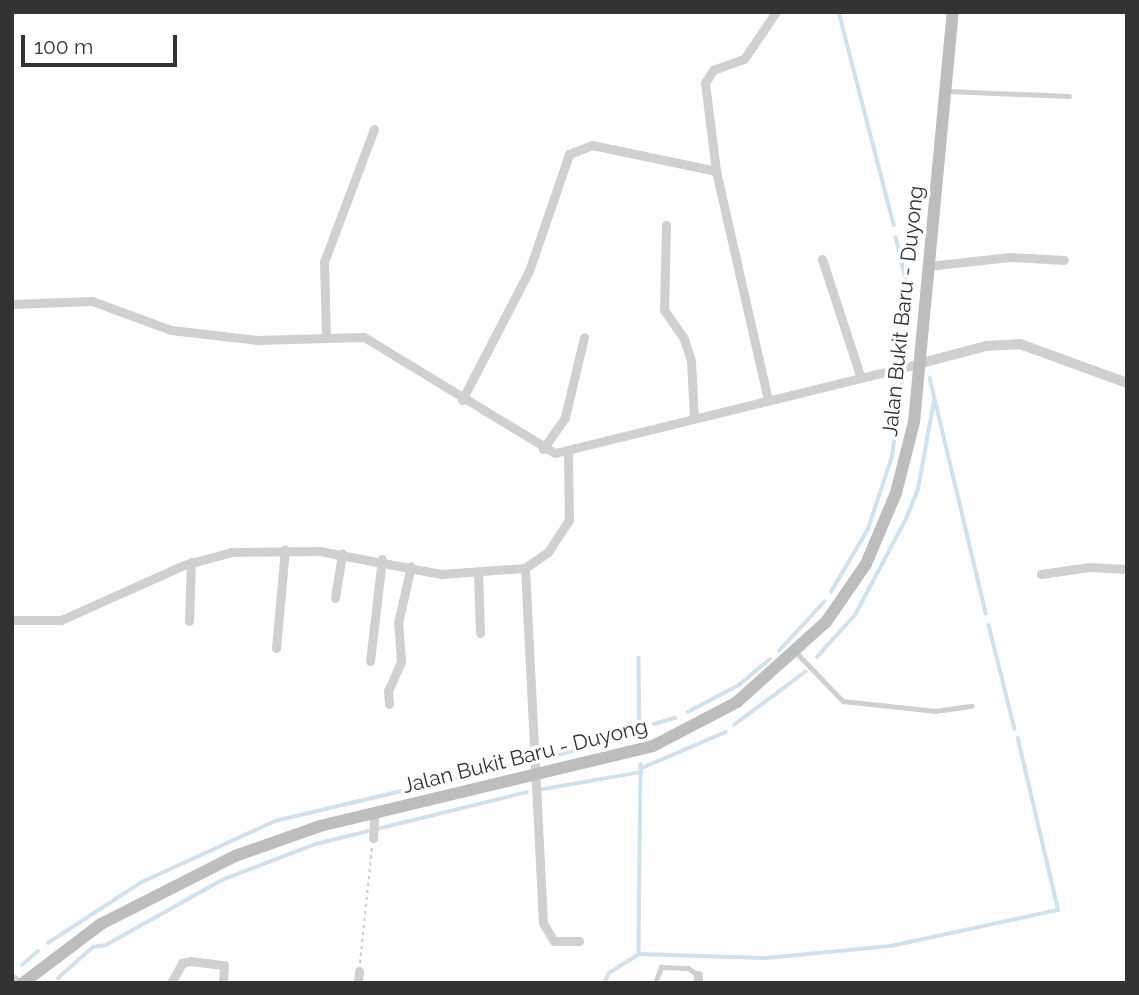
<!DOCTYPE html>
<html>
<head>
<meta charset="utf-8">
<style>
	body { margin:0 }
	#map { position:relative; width:1139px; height:995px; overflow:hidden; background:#fff; font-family:Raleway,sans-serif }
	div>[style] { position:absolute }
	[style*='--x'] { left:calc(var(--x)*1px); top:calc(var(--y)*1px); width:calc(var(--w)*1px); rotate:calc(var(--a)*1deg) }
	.stream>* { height:3.5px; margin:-1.75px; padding:0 1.75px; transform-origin:1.75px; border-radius:1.75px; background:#cfe2ee }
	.path>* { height:2px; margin-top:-1px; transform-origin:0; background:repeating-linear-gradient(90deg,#cdcdcd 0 3.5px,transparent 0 7px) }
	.service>* { height:4.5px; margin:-2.25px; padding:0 2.25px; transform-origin:2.25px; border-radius:2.25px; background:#d0d0d0 }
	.minor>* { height:9px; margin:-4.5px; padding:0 4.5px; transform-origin:4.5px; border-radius:4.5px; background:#d0d0d0 }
	.tertiary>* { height:10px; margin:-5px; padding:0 5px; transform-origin:5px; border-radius:5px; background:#d0d0d0 }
	.secondary>* { height:12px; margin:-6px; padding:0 6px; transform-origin:6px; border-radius:6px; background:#bdbdbd }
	span { translate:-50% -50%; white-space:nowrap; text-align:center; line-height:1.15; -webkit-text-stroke:7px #fff; paint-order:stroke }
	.street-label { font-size:21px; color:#333 }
	.frame { position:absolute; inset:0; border:14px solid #333; pointer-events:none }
	.scale { position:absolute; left:21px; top:35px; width:156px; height:32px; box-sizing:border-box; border:4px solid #333; border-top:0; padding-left:9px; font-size:21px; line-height:24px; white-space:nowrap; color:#333; -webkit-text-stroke:5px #fff; paint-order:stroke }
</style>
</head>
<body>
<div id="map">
	<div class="stream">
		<div style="--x:839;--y:12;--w:220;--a:75.5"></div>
		<div style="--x:896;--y:237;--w:56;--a:76.5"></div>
		<div style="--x:930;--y:378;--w:242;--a:76.6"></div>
		<div style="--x:831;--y:592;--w:73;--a:-59.6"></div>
		<div style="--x:868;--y:529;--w:76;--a:-71.6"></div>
		<div style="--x:892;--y:457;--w:77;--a:-82.5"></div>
		<div style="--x:989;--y:625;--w:107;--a:76"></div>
		<div style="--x:779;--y:651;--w:67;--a:-47.4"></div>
		<div style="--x:817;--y:657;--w:57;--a:-47.9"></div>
		<div style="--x:855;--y:615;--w:109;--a:-62"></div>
		<div style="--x:906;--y:519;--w:32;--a:-68"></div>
		<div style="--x:918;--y:489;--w:89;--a:-79.7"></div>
		<div style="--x:639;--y:658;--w:80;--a:89.3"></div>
		<div style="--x:688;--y:712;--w:58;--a:-27.9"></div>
		<div style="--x:739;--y:685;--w:40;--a:-40"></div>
		<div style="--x:654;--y:724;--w:22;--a:-16"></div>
		<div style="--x:734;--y:725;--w:89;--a:-36.7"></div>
		<div style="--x:537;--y:760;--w:74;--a:-14"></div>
		<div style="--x:609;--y:742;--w:35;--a:-25"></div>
		<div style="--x:641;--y:764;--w:190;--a:90.6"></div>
		<div style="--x:639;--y:954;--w:127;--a:1.8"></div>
		<div style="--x:766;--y:958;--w:126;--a:-5.5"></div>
		<div style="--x:891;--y:946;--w:171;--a:-12.2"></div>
		<div style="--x:1058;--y:910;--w:176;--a:-103.2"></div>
		<div style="--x:642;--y:768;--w:91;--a:-23.2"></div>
		<div style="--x:538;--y:790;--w:105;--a:-9.9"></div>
		<div style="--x:48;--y:943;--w:112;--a:-33"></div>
		<div style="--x:142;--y:882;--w:146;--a:-24.6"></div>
		<div style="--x:275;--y:821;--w:256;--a:-13.3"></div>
		<div style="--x:22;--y:965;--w:21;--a:-41"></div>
		<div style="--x:58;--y:978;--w:47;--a:-41.5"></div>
		<div style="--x:93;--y:947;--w:13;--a:-9"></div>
		<div style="--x:106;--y:945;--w:133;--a:-29.3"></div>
		<div style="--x:222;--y:880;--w:101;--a:-21"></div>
		<div style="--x:316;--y:844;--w:217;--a:-13.8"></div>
		<div style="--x:604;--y:983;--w:11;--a:-63"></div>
		<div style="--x:609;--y:973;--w:36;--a:-32"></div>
	</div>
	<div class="path">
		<div style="--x:360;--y:963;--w:117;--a:-84.1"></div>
	</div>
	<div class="service">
		<div style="--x:948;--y:91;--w:121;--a:2.4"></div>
		<div style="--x:796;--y:652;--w:68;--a:46.2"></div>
		<div style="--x:843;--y:701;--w:93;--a:6.2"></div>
		<div style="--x:935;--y:711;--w:37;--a:-8"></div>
		<div style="--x:655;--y:983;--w:17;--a:-69"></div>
		<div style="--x:661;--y:967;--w:27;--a:2"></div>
		<div style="--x:688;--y:968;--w:11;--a:34"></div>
	</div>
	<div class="minor">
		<div style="--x:666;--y:225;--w:85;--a:91.3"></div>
		<div style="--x:664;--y:310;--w:35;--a:55"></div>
		<div style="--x:684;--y:339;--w:23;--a:72"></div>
		<div style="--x:691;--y:361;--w:58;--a:87"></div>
		<div style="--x:822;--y:259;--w:125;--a:71.9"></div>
		<div style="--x:928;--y:266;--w:82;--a:-6.3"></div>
		<div style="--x:1010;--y:257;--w:54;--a:3.2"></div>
		<div style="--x:12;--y:304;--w:80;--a:-2.1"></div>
		<div style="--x:92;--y:301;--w:84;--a:20.2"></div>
		<div style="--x:171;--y:330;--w:87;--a:6.6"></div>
		<div style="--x:257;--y:340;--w:107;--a:-1.6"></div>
		<div style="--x:364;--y:337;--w:223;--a:31.3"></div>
		<div style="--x:555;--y:453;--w:374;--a:-13.8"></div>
		<div style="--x:326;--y:337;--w:75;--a:-91.5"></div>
		<div style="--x:324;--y:262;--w:142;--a:-69.4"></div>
		<div style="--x:462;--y:400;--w:145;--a:-62.6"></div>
		<div style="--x:529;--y:271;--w:124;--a:-71.1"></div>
		<div style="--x:569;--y:154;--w:25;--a:-21"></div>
		<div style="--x:592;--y:145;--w:127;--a:11.8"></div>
		<div style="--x:768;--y:400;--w:235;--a:-102.8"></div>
		<div style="--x:716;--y:171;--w:89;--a:-97.1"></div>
		<div style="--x:705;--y:83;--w:15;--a:-58"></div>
		<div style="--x:713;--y:70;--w:33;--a:-20"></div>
		<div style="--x:744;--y:59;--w:57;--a:-55.8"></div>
		<div style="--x:543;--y:449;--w:39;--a:-55"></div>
		<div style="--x:565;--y:417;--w:82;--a:-76.6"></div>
		<div style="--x:525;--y:568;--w:355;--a:87.1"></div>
		<div style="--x:543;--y:923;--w:21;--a:59"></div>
		<div style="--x:554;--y:941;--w:25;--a:0"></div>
		<div style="--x:478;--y:572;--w:61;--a:88.1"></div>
		<div style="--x:1041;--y:574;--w:49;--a:-8.3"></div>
		<div style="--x:1089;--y:567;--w:38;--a:3"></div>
		<div style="--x:335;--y:598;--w:45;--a:-81"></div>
		<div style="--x:12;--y:620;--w:49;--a:0"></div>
		<div style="--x:61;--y:620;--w:135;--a:-24.1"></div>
		<div style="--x:184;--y:565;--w:50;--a:-15.2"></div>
		<div style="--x:232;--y:552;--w:87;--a:-0.7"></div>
		<div style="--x:319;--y:551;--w:124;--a:10.7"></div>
		<div style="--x:441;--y:574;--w:84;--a:-4.1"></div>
		<div style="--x:525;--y:568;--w:28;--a:-35"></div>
		<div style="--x:548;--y:552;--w:38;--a:-57"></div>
		<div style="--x:569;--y:520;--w:66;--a:-90.9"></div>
		<div style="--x:189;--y:621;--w:59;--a:-88.1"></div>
		<div style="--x:276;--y:648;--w:99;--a:-84.8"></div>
		<div style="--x:370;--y:661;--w:103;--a:-83.3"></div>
		<div style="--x:389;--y:704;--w:13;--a:-94"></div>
		<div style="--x:388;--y:691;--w:32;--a:-66"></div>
		<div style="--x:401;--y:662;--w:39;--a:-94"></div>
		<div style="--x:398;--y:623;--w:58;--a:-77.2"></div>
		<div style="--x:373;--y:838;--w:26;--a:-86"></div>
		<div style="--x:698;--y:975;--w:8;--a:90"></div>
		<div style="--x:12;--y:978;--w:9;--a:36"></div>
		<div style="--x:171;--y:983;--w:23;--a:-61"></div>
		<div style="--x:182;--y:963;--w:8;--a:-14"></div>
		<div style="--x:190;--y:961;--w:34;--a:7"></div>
		<div style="--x:224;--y:965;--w:18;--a:93"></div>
		<div style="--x:358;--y:983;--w:12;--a:-85"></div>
	</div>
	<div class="tertiary">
		<div style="--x:918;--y:364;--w:70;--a:-14.8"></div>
		<div style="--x:986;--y:346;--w:34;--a:-3"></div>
		<div style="--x:1020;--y:344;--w:114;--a:20"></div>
	</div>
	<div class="secondary">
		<div style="--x:23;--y:983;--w:98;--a:-37.1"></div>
		<div style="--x:101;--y:924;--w:150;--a:-26.9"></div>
		<div style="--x:235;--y:856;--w:90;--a:-19.4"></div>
		<div style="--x:320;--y:826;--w:342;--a:-13.5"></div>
		<div style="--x:653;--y:746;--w:95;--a:-27.6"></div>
		<div style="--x:737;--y:702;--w:120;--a:-42"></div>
		<div style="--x:826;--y:622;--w:70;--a:-55.4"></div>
		<div style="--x:866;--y:564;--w:77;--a:-67.1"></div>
		<div style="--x:896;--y:493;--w:73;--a:-75.8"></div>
		<div style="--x:914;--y:422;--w:412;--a:-84.6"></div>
	</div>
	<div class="street-label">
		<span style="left:903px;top:311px;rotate:-84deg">Jalan Bukit Baru - Duyong</span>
		<span style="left:525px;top:756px;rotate:-14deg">Jalan Bukit Baru - Duyong</span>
	</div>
	<div class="frame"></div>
	<div class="scale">100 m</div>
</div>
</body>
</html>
